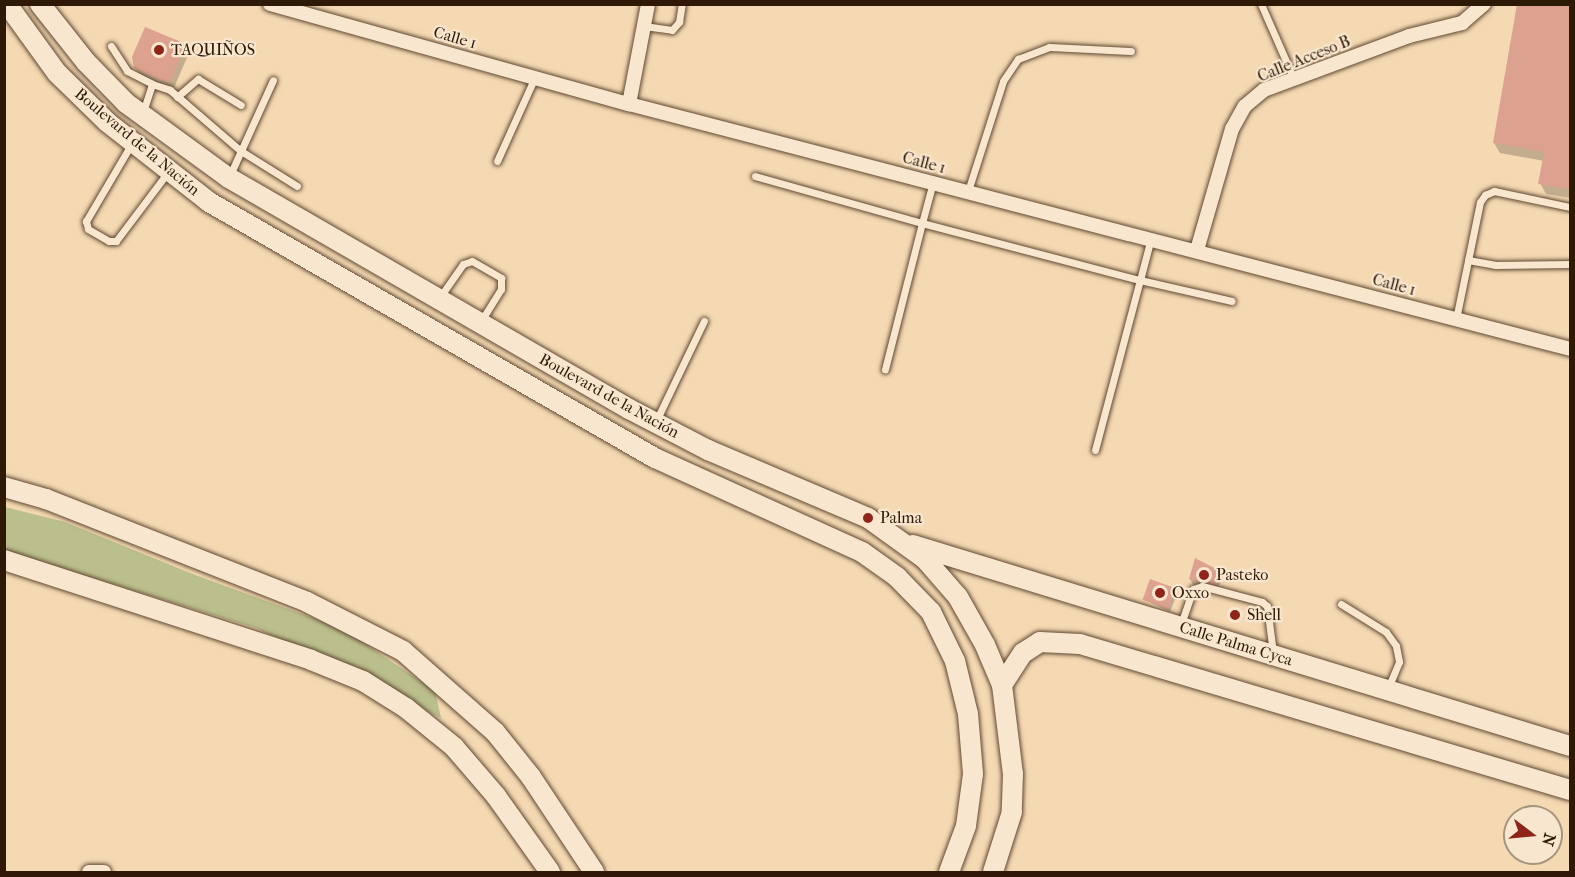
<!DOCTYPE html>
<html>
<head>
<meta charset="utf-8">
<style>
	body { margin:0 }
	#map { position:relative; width:1575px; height:877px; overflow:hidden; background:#f5d9b3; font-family:"IM FELL French Canon",serif }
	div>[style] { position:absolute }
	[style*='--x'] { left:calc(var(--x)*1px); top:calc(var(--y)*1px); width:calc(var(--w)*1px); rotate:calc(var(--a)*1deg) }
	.green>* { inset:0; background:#bbbf8d }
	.shadow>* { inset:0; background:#0003 }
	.building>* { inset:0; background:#dda28f; transform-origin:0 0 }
	.roads { filter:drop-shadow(0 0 2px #604932) drop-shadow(0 0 2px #604932) }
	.lane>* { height:7px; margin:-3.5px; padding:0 3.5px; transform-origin:3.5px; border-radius:3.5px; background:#f8e6ce }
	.street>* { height:14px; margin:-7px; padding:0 7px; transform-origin:7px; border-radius:7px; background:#f8e6ce }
	.secondary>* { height:20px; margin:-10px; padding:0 10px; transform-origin:10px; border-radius:10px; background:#f8e6ce }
	.dots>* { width:16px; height:16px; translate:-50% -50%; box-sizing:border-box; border:3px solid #f8e6ce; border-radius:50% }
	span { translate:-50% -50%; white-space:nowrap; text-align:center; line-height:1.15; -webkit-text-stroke:4.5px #f8e6ce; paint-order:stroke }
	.street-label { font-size:16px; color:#2e1907 }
	.poi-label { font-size:16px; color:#2e1907 }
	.left { translate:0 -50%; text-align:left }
	.frame { position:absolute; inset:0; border:6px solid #2e1907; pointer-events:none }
	.north { position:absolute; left:1503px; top:805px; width:60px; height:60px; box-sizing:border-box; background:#f8e6ce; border:2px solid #a7947e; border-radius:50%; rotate:106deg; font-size:16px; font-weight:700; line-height:24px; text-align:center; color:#2e1907 }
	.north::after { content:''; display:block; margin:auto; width:21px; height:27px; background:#8f2418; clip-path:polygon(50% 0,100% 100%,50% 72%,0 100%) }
</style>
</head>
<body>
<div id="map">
	<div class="green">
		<div style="clip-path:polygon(5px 507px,65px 522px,195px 575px,343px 629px,435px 691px,441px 718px,256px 628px,5px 551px)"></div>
	</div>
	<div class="shadow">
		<div style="clip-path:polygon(1518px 4px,1570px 4px,1570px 198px,1546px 194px,1540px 183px,1544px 161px,1500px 153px,1494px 143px)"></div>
		<div style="clip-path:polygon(185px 45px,189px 53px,173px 90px,140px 75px,135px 68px)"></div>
		<div style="clip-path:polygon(1219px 572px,1222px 577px,1217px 592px,1193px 584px,1190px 579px)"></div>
		<div style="clip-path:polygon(1174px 589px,1177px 594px,1170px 612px,1145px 600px)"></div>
	</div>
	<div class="building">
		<div style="clip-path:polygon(1517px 4px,1570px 4px,1570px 189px,1538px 184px,1544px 152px,1493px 143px)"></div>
		<div style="clip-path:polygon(145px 27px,186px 44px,169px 83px,134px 68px,132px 57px)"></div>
		<div style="clip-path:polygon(1195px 558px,1220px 571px,1215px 588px,1189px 579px)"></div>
		<div style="left:1150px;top:579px;width:27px;height:22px;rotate:20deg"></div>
	</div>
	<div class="roads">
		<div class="lane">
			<div style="--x:1261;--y:4;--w:82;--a:66.3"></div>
			<div style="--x:644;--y:26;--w:28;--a:8"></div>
			<div style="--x:672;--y:30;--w:11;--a:-49"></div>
			<div style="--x:679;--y:22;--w:18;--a:-81"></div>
			<div style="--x:111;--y:46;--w:30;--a:57"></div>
			<div style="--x:127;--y:71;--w:28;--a:27"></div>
			<div style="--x:177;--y:97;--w:28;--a:-41"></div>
			<div style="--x:198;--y:79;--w:50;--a:31.2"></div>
			<div style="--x:143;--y:112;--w:29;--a:-72"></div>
			<div style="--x:152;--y:84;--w:19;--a:18"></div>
			<div style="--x:170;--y:90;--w:94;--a:40.7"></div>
			<div style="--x:241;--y:151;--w:66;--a:32"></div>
			<div style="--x:132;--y:143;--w:91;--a:120.5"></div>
			<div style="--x:86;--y:221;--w:8;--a:76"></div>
			<div style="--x:88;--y:229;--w:24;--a:30"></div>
			<div style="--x:109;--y:241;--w:7;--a:0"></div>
			<div style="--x:116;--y:241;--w:86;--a:-53"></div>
			<div style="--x:497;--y:161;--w:92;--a:-65.7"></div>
			<div style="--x:230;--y:175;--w:104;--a:-65.6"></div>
			<div style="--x:755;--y:176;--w:173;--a:15.7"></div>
			<div style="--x:922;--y:223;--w:151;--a:104.2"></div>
			<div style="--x:933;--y:182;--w:42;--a:105"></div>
			<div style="--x:922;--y:223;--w:225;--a:14.7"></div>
			<div style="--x:1140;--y:280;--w:43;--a:-75.3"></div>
			<div style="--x:968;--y:191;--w:115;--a:-72.3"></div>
			<div style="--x:1003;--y:81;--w:27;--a:-56"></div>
			<div style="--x:1018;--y:59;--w:33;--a:-21"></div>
			<div style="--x:1049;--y:47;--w:82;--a:2.8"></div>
			<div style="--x:1468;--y:260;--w:27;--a:10"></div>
			<div style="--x:1495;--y:265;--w:75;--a:-0.8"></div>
			<div style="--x:440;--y:297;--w:40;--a:-55.1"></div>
			<div style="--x:463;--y:264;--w:9;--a:-18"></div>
			<div style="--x:472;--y:261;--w:34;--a:30"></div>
			<div style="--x:501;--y:278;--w:11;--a:90"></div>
			<div style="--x:501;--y:289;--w:39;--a:122"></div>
			<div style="--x:1456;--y:319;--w:119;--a:-78.4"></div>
			<div style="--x:1480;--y:202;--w:9;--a:-54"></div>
			<div style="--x:1485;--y:195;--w:10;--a:-24"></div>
			<div style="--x:1494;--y:191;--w:78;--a:11.9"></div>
			<div style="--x:656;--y:421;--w:111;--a:-64.4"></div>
			<div style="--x:1095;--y:450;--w:176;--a:-75.2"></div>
			<div style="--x:1140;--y:280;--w:94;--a:12.9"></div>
			<div style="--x:1341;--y:604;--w:53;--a:31.9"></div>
			<div style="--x:1386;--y:632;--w:17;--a:54"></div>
			<div style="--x:1396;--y:646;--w:16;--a:79"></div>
			<div style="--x:1399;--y:662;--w:28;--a:113"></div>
			<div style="--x:1181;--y:624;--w:37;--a:-71"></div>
			<div style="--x:1193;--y:589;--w:9;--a:-18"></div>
			<div style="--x:1202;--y:586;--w:62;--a:14.9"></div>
			<div style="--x:1262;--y:602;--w:6;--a:39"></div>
			<div style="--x:1267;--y:606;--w:47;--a:82.7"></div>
		</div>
		<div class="street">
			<div style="--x:270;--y:4;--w:373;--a:15.6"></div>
			<div style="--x:629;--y:104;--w:972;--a:14.59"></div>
			<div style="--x:629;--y:104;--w:102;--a:-79.2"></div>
			<div style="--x:1197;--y:250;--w:126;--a:-73.9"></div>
			<div style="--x:1232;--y:129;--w:26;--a:-61"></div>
			<div style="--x:1245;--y:106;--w:25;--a:-40"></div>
			<div style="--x:1264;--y:90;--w:155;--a:-20.4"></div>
			<div style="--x:1409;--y:36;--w:55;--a:-13.8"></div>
			<div style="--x:1462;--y:23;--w:29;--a:-41"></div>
			<div style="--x:89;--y:872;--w:15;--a:0"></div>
		</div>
		<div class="secondary">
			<div style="--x:7;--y:4;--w:85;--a:54.1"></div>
			<div style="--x:57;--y:73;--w:70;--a:44.4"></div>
			<div style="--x:107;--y:122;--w:130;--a:38.1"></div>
			<div style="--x:209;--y:202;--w:514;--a:29.86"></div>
			<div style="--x:655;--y:458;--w:227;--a:24.4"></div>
			<div style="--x:862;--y:552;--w:43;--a:35.5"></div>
			<div style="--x:897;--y:577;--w:49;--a:45.8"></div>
			<div style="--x:931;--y:612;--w:55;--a:63.9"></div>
			<div style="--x:955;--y:661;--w:55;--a:76.2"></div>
			<div style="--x:968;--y:714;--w:60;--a:85.2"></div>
			<div style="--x:973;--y:774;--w:52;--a:97.7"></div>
			<div style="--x:966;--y:826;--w:49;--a:110.3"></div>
			<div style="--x:40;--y:4;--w:74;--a:51.6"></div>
			<div style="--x:86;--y:62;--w:57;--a:45.7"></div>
			<div style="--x:126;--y:103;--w:127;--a:36.1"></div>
			<div style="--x:229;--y:178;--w:462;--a:30"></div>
			<div style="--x:629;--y:409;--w:89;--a:27.4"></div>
			<div style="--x:708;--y:450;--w:174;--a:23"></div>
			<div style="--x:868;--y:518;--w:70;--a:35.7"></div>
			<div style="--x:925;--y:559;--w:50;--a:49"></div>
			<div style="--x:958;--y:597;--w:55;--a:60.6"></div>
			<div style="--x:985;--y:645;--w:43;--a:67"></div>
			<div style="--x:1002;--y:685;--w:90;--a:83"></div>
			<div style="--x:1013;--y:774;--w:38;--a:92"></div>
			<div style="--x:1012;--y:812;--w:63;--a:107.6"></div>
			<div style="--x:4;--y:487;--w:44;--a:15.9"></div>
			<div style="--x:46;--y:499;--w:281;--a:21.5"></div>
			<div style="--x:307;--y:602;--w:108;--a:27"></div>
			<div style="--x:403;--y:651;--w:123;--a:41.4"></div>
			<div style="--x:495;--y:732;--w:58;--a:51.3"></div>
			<div style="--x:531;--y:777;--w:114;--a:56.4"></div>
			<div style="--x:913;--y:545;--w:687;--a:17.01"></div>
			<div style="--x:4;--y:560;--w:323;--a:18"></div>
			<div style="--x:311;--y:660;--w:56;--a:22"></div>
			<div style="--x:363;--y:681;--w:51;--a:32.1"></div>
			<div style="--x:406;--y:708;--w:62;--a:39.1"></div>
			<div style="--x:454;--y:747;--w:65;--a:49.4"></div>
			<div style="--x:496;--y:796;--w:93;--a:54.6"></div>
			<div style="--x:1002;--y:685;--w:38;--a:-57"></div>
			<div style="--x:1023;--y:653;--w:20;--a:-33"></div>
			<div style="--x:1040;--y:642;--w:40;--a:2.9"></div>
			<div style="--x:1080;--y:644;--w:511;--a:16.59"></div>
		</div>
	</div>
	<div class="dots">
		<div style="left:159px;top:50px;background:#8f2418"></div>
		<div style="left:868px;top:518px;background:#8f2418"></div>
		<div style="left:1204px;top:575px;background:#8f2418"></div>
		<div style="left:1160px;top:593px;background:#8f2418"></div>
		<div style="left:1235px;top:615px;background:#8f2418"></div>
	</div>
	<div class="street-label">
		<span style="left:455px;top:38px;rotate:16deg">Calle 1</span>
		<span style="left:1304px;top:59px;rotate:-22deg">Calle Acceso B</span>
		<span style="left:137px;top:142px;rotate:40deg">Boulevard de la Nación</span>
		<span style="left:924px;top:163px;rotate:15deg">Calle 1</span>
		<span style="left:1394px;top:285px;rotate:15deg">Calle 1</span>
		<span style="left:609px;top:396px;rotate:29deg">Boulevard de la Nación</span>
		<span style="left:1236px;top:644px;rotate:17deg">Calle Palma Cyca</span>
	</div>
	<div class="poi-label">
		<span class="left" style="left:171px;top:50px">TAQUIÑOS</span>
		<span class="left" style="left:880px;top:518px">Palma</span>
		<span class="left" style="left:1216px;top:575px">Pasteko</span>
		<span class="left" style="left:1172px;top:593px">Oxxo</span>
		<span class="left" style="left:1247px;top:615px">Shell</span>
	</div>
	<div class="frame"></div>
	<div class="north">N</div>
</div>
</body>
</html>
